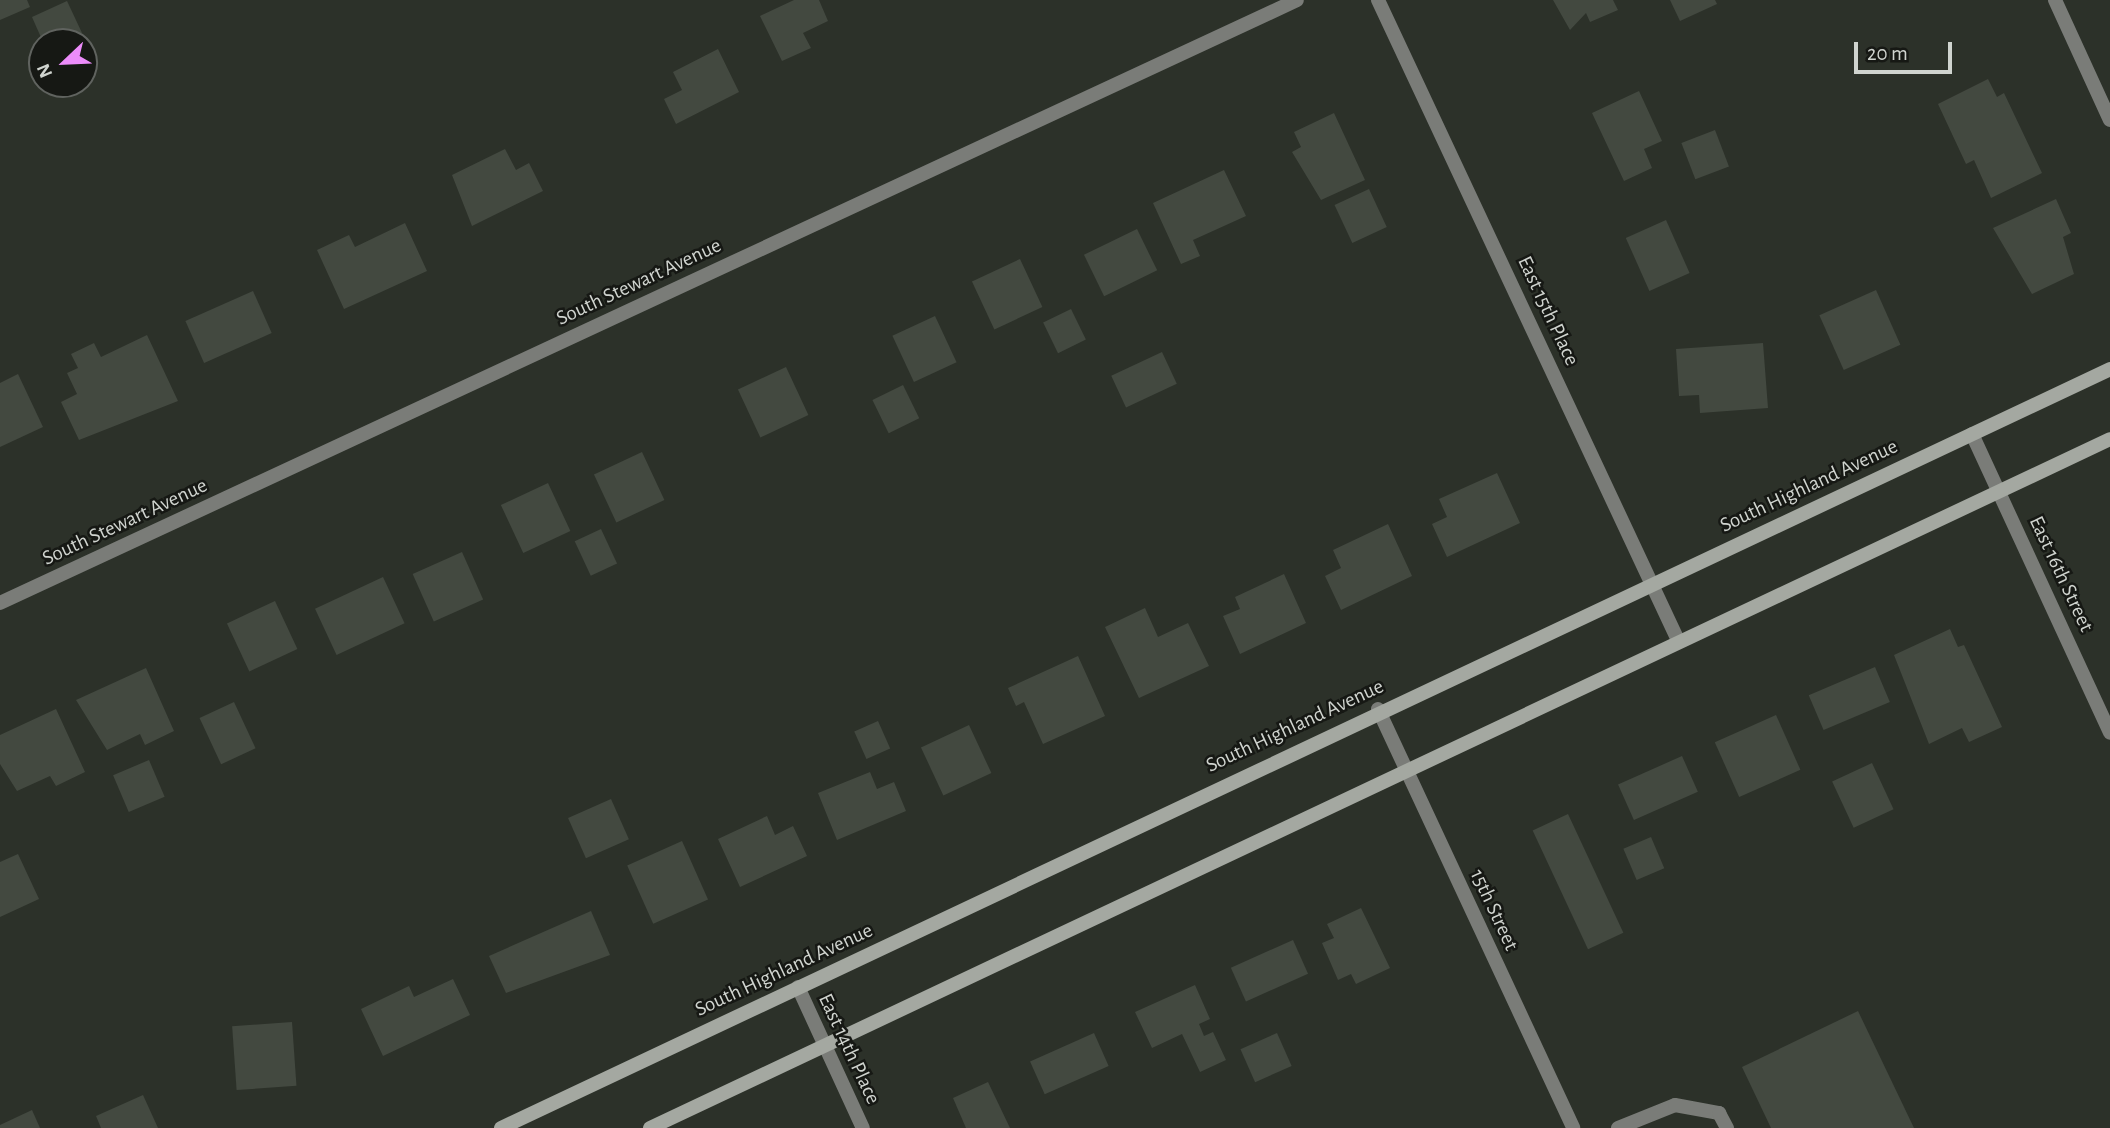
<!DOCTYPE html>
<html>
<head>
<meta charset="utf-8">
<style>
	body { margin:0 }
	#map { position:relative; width:2110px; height:1128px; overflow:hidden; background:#2c3129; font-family:"Alegreya Sans",sans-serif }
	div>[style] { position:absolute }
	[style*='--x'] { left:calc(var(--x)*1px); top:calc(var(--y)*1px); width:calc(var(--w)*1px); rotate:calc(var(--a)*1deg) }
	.building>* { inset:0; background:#434940; transform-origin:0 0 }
	.service>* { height:14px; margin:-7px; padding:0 7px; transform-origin:7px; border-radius:7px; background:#7a7c78 }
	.minor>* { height:14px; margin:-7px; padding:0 7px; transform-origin:7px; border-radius:7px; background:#7a7c78 }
	.secondary>* { height:14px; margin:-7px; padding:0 7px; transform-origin:7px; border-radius:7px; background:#a4a8a1 }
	span { translate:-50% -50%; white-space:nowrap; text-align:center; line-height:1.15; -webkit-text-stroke:5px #161814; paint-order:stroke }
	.street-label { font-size:21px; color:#d0d4cf }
	.north { position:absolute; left:28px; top:28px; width:70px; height:70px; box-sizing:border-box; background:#161814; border:2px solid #60635f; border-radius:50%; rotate:247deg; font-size:19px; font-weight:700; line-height:28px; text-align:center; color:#d0d4cf }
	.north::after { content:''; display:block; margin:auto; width:24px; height:32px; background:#ec8cfa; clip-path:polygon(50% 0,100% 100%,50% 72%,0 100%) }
	.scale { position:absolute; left:1854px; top:42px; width:98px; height:32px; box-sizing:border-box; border:4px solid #d0d4cf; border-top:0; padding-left:9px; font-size:21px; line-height:24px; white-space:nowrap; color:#d0d4cf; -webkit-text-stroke:5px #161814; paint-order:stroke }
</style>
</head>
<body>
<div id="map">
	<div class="building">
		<div style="clip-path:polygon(0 0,27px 0,30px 7px,0 20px)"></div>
		<div style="clip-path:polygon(794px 0,819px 0,828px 21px,803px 33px,811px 48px,782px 61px,760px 16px)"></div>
		<div style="clip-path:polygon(1553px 0,1613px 0,1618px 10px,1590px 22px,1586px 13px,1570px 30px)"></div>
		<div style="clip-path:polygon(1670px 0,1715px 0,1717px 4px,1680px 21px)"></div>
		<div style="clip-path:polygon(67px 1px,82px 33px,43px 42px,32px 17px)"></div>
		<div style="clip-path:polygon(718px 49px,739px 92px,676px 124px,664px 99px,682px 90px,673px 72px)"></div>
		<div style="clip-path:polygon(1988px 79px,1997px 97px,2004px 93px,2042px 173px,1991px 198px,1974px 160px,1966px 164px,1938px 104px)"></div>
		<div style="clip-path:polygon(1639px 91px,1662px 141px,1644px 149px,1652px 168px,1624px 181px,1592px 113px)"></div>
		<div style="clip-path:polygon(1334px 113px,1365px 180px,1321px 200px,1292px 152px,1301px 147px,1294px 132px)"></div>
		<div style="left:1715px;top:130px;width:39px;height:36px;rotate:69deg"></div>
		<div style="clip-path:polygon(505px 149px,516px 170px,529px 163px,543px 191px,472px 226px,452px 175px)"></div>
		<div style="clip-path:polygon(1224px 170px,1246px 216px,1193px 240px,1200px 256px,1181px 264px,1153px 203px)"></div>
		<div style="left:1369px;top:189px;width:42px;height:38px;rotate:65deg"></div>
		<div style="clip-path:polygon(2056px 199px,2071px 233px,2063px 237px,2074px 274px,2032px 294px,1993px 228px)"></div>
		<div style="left:1666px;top:220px;width:58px;height:44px;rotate:66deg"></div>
		<div style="clip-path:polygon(405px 223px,427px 271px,344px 309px,317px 250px,349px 235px,355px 247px)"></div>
		<div style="left:1137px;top:229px;width:46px;height:59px;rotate:64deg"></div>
		<div style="left:1020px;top:259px;width:53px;height:53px;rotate:65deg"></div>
		<div style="left:1876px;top:290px;width:60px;height:62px;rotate:66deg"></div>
		<div style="left:253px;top:291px;width:46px;height:74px;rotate:66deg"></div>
		<div style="left:1071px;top:309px;width:34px;height:31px;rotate:64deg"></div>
		<div style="left:935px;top:316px;width:51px;height:47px;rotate:65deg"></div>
		<div style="clip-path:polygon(147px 335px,178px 401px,79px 440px,61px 402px,77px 394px,67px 373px,78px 368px,71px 354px,94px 343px,101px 357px)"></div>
		<div style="clip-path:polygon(1763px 343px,1768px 408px,1700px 413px,1699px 395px,1679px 396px,1676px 349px)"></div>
		<div style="left:1162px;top:352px;width:35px;height:56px;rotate:65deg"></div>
		<div style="left:786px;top:367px;width:53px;height:53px;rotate:65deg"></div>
		<div style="clip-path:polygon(18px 374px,43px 427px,0 447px,0 383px)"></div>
		<div style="left:903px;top:385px;width:37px;height:34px;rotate:64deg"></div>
		<div style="left:642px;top:452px;width:53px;height:53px;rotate:65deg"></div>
		<div style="clip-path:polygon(1497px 473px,1520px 523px,1447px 557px,1432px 524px,1447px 517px,1439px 499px)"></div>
		<div style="left:548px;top:483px;width:53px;height:52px;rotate:65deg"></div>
		<div style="clip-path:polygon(1388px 524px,1412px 576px,1341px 610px,1325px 576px,1341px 568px,1333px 550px)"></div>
		<div style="left:601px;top:529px;width:38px;height:29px;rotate:65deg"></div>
		<div style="left:462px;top:552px;width:52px;height:54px;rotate:66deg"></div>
		<div style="clip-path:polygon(1284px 574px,1306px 623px,1240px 654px,1223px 616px,1240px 609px,1235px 597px)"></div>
		<div style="left:383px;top:577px;width:51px;height:75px;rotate:65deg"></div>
		<div style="left:275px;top:601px;width:53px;height:53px;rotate:65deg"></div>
		<div style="clip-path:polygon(1145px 608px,1158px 637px,1188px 623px,1209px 666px,1139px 698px,1105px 627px)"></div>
		<div style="clip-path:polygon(1950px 629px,1958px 647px,1964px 645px,2002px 727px,1969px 742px,1962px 728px,1929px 744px,1894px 655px)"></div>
		<div style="clip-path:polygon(1078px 656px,1105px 716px,1043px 744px,1024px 702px,1016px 706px,1008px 688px)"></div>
		<div style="left:1875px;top:667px;width:38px;height:72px;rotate:67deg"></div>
		<div style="clip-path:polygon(146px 668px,174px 731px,145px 745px,140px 734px,107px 750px,76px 700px)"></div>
		<div style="left:234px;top:702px;width:51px;height:38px;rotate:65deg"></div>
		<div style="clip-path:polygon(56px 709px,85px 772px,56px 786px,50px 776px,17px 791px,0 764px,0 735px)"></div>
		<div style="left:1776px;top:715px;width:60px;height:67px;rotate:66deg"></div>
		<div style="left:878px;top:721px;width:30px;height:26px;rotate:66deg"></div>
		<div style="left:969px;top:725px;width:53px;height:53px;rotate:65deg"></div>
		<div style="left:1682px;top:756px;width:39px;height:70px;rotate:66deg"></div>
		<div style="left:149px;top:760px;width:40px;height:39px;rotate:67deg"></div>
		<div style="left:1872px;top:763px;width:51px;height:44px;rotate:65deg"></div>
		<div style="clip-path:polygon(870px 772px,877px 789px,894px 782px,906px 811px,837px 840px,818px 793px)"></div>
		<div style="left:611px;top:799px;width:44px;height:47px;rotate:66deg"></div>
		<div style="left:1568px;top:814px;width:131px;height:39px;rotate:65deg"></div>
		<div style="clip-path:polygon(767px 816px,775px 835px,793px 826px,807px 856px,740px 887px,718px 839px)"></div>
		<div style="left:1651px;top:837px;width:34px;height:30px;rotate:67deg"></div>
		<div style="left:682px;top:841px;width:64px;height:60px;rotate:66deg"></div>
		<div style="clip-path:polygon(18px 854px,39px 899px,0 917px,0 862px)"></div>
		<div style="clip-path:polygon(1361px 908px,1390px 968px,1356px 984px,1351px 974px,1338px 980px,1322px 943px,1334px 938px,1327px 924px)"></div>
		<div style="clip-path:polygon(591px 911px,610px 955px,506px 993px,489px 956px)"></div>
		<div style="left:1293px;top:940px;width:37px;height:68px;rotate:66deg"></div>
		<div style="clip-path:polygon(453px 979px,470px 1015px,383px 1056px,361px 1009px,409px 986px,414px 997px)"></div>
		<div style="clip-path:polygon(1195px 985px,1210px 1019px,1199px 1024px,1204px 1036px,1213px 1032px,1226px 1060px,1200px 1072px,1182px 1034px,1152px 1048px,1135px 1012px)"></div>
		<div style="clip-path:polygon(1858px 1011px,1914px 1128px,1771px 1128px,1742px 1067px)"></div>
		<div style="left:292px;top:1022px;width:64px;height:60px;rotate:86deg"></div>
		<div style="left:1094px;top:1033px;width:36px;height:70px;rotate:66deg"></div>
		<div style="left:1277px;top:1033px;width:36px;height:40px;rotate:66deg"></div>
		<div style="clip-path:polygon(988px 1082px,1010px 1128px,966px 1128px,953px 1098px)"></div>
		<div style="clip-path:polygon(143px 1095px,158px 1128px,101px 1128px,96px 1116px)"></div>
		<div style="clip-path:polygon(32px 1110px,40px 1128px,0 1128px,0 1125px)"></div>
	</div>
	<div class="service">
		<div style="--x:1618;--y:1128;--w:61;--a:-22"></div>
		<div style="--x:1675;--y:1105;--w:45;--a:10.3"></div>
		<div style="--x:1719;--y:1113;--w:17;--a:62"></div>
	</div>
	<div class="minor">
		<div style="--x:1378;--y:0;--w:707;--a:64.89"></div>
		<div style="--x:2055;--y:0;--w:132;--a:65.4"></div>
		<div style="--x:1972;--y:434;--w:329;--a:65.2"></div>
		<div style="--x:0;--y:603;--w:1430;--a:-24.93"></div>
		<div style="--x:1378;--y:709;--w:462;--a:65"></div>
		<div style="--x:798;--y:987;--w:155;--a:65.3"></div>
	</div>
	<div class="secondary">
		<div style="--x:501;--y:1128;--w:1779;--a:-25.25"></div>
		<div style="--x:650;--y:1128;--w:1614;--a:-25.26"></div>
	</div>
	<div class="street-label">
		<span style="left:639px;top:282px;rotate:-25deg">South Stewart Avenue</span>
		<span style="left:1548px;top:311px;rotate:65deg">East 15th Place</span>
		<span style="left:1809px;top:486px;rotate:-25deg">South Highland Avenue</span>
		<span style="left:125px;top:522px;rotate:-25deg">South Stewart Avenue</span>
		<span style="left:2061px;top:574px;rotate:65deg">East 16th Street</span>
		<span style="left:1295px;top:726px;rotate:-25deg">South Highland Avenue</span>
		<span style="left:1494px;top:910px;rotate:65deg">15th Street</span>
		<span style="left:784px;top:970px;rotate:-25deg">South Highland Avenue</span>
		<span style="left:849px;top:1049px;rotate:65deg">East 14th Place</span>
	</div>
	<div class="north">N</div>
	<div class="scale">20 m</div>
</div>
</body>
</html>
